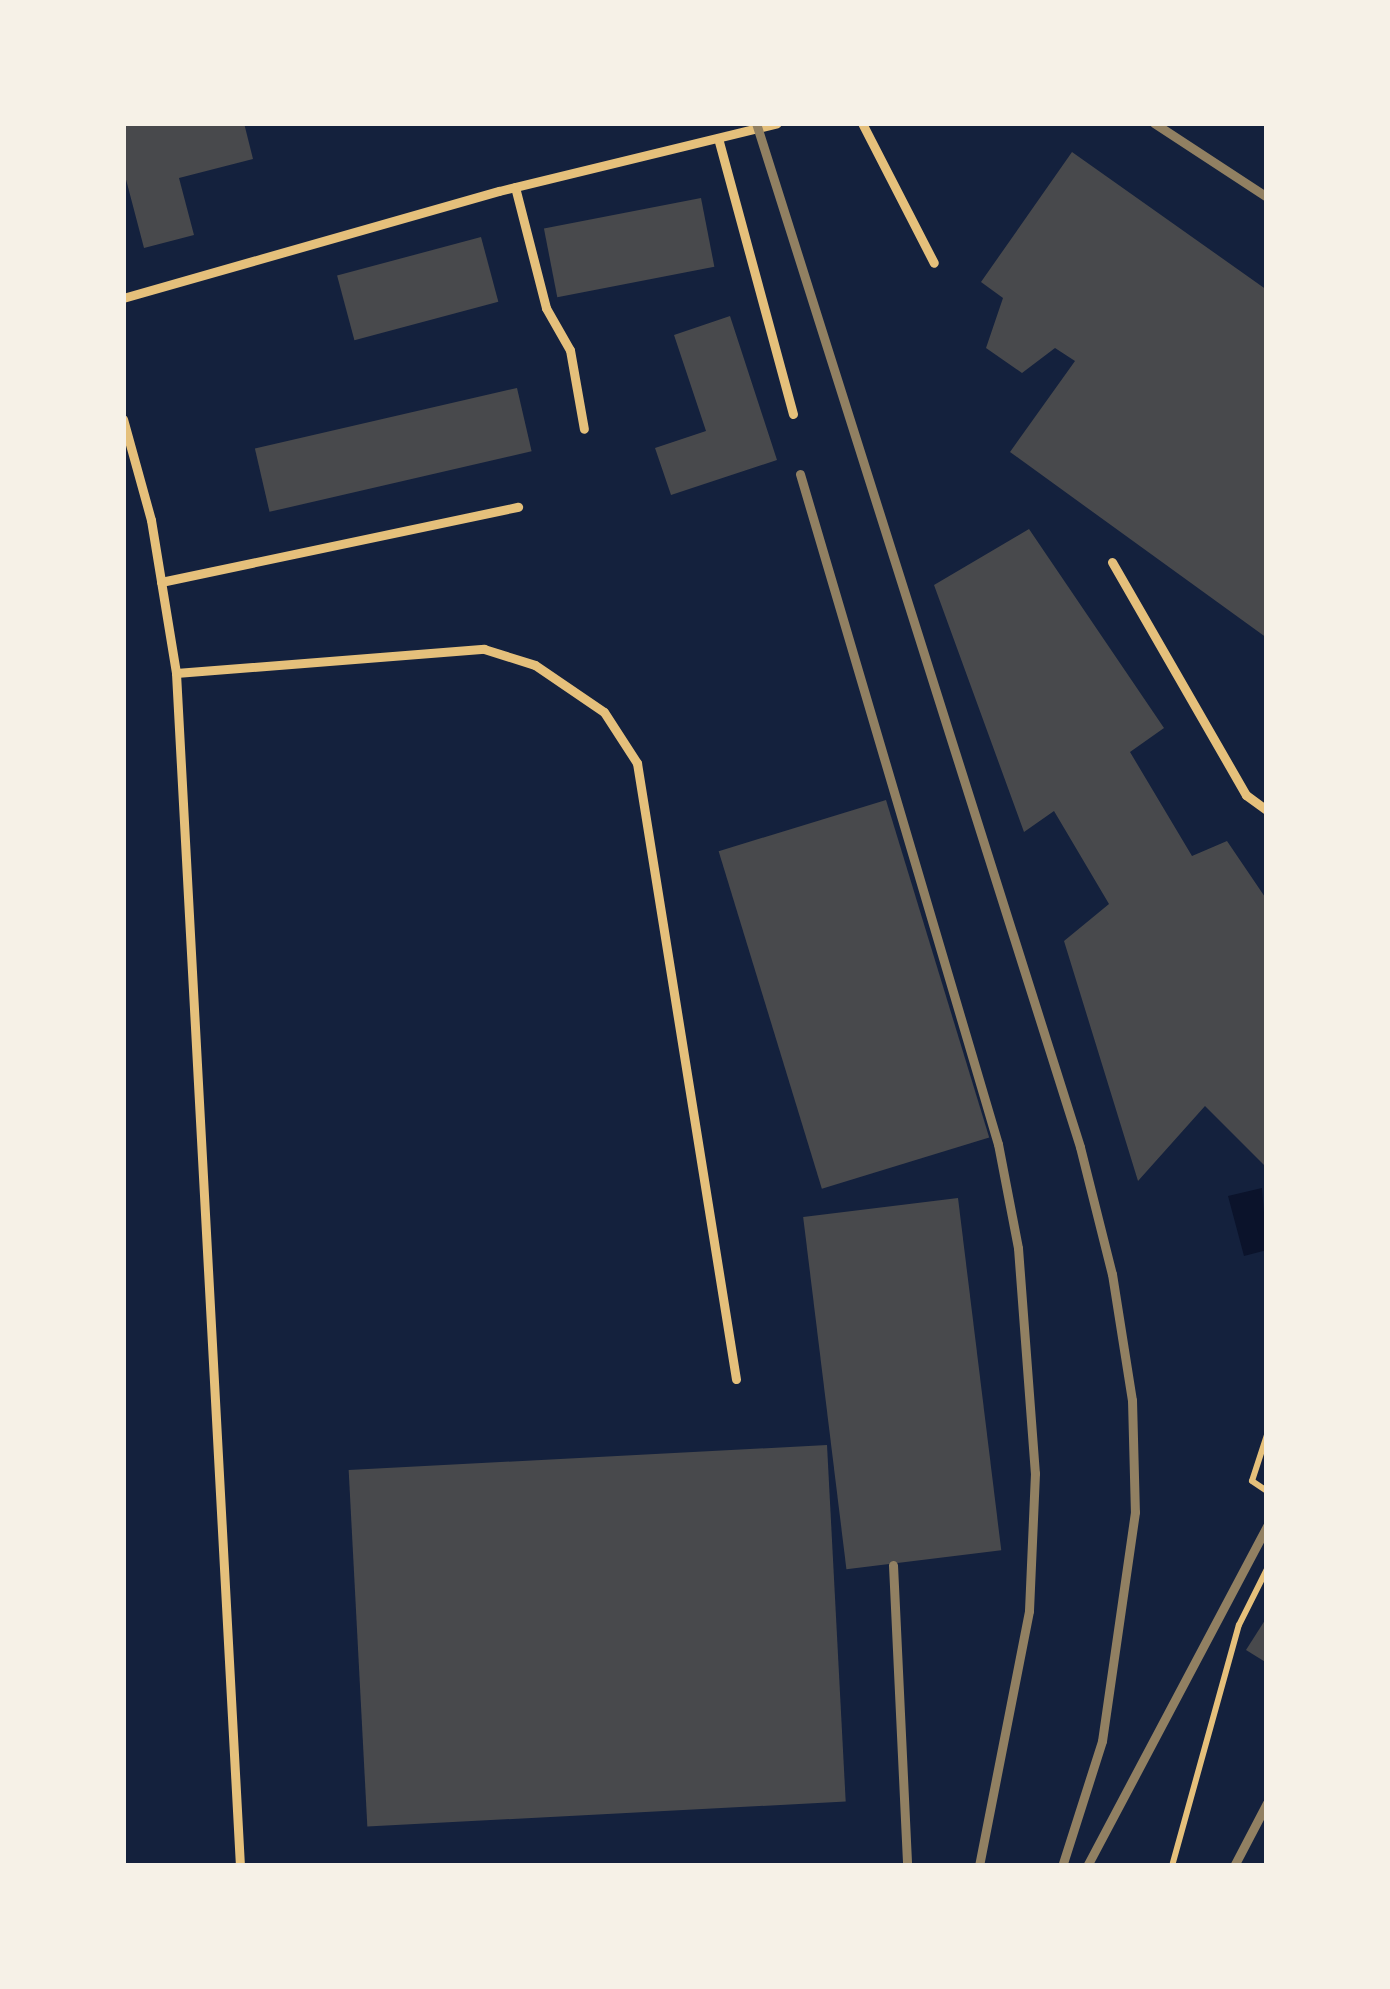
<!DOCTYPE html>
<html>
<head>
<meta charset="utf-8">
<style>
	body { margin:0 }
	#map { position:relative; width:1390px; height:1989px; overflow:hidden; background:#14213d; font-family:"PT Sans Narrow",sans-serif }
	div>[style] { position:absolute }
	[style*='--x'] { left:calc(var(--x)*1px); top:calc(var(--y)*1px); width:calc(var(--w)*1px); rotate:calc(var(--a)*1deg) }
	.water>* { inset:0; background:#0b132b }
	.building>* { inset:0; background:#48494c; transform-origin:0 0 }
	.path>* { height:6px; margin:-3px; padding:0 3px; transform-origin:3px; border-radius:3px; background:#e5c07b }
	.service>* { height:9px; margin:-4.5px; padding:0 4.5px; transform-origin:4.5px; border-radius:4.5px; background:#e5c07b }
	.rail>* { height:9px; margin:-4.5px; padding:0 4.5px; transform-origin:4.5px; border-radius:4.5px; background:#918062 }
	span { translate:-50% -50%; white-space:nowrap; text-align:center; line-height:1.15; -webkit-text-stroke:12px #f6f1e7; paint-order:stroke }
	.frame { position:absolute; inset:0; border:126px solid #f6f1e7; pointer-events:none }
</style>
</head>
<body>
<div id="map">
	<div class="water">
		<div style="clip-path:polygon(1262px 1188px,1267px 1250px,1244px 1256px,1228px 1196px)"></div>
	</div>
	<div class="building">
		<div style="clip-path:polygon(132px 123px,244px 123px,253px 159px,179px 178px,194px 235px,144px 248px,123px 168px,123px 126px)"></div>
		<div style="clip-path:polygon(1072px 152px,1267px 290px,1267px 638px,1010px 452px,1075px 361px,1055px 348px,1022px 373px,986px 348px,1003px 298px,981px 282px)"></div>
		<div style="left:701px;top:198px;width:70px;height:160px;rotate:79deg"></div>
		<div style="left:481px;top:237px;width:67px;height:149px;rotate:75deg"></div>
		<div style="clip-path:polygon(730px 316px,777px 460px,671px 495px,655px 448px,706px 431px,674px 335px)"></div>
		<div style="left:517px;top:388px;width:65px;height:269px;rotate:77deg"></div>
		<div style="clip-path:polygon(1029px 529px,1164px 728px,1130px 752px,1192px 856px,1227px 841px,1267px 900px,1267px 1168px,1205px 1106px,1138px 1181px,1064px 941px,1109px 904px,1054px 811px,1024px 832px,934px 585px)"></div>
		<div style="left:886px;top:800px;width:353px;height:175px;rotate:73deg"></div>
		<div style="left:958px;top:1198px;width:355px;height:156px;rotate:83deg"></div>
		<div style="left:827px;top:1445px;width:357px;height:479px;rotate:87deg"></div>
		<div style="clip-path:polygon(1267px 1617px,1267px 1663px,1246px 1650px)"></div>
	</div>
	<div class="path">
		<div style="--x:1267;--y:1435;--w:48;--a:108.1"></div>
		<div style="--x:1252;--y:1481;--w:18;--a:34"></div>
		<div style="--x:1172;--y:1866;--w:250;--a:-74.5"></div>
		<div style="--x:1239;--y:1625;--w:63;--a:-63.4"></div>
	</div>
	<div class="service">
		<div style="--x:862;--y:123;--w:157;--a:62.8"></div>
		<div style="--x:718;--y:138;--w:286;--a:74.8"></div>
		<div style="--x:515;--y:187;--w:125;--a:75.6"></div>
		<div style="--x:546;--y:308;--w:48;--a:60.3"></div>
		<div style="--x:570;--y:350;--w:80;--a:80"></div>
		<div style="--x:123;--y:298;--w:391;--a:-15.9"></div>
		<div style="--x:499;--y:191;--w:286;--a:-13.7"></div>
		<div style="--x:123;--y:419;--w:105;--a:74.5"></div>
		<div style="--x:151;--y:520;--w:155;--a:80.7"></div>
		<div style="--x:176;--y:673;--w:1195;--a:86.93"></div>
		<div style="--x:1112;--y:562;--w:269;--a:60.1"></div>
		<div style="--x:1246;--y:795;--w:26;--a:36"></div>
		<div style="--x:161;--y:582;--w:365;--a:-11.9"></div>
		<div style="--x:176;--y:673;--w:309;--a:-4.5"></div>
		<div style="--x:484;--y:649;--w:53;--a:17.4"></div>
		<div style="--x:535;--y:665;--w:83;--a:34.3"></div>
		<div style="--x:604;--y:712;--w:61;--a:57.1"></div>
		<div style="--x:637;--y:763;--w:624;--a:80.87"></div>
	</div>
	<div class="rail">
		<div style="--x:756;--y:123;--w:1074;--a:72.44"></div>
		<div style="--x:1080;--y:1147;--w:131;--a:75.9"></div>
		<div style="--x:1112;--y:1274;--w:128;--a:81"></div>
		<div style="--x:1132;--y:1400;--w:112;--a:88.5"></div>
		<div style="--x:1135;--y:1512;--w:231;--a:98.2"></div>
		<div style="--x:1102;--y:1741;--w:131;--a:107.7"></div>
		<div style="--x:1154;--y:123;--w:135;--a:33.2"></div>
		<div style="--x:800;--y:474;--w:699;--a:73.54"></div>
		<div style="--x:998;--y:1144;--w:106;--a:79.1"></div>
		<div style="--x:1018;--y:1248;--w:226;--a:85.7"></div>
		<div style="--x:1035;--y:1473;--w:138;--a:92.5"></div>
		<div style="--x:1029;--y:1611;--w:260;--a:101.1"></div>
		<div style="--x:893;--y:1565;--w:301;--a:87.3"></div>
		<div style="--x:1087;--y:1866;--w:385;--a:-62.1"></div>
		<div style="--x:1234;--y:1866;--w:71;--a:-62.4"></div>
	</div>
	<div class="frame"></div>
</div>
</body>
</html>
